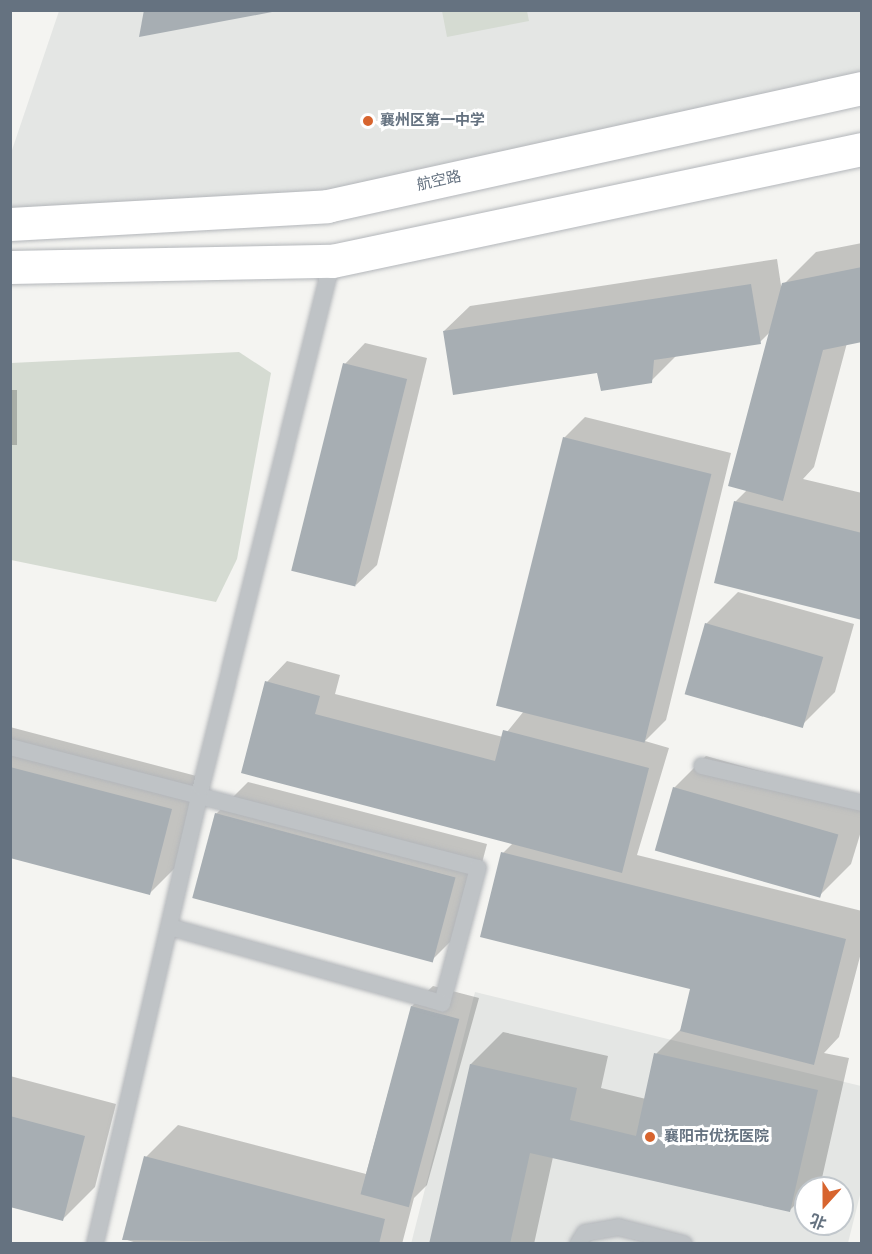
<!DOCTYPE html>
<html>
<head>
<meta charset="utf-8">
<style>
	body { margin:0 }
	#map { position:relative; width:872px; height:1254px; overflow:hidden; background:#f4f4f1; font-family:"Roboto Condensed","Noto Sans SC",sans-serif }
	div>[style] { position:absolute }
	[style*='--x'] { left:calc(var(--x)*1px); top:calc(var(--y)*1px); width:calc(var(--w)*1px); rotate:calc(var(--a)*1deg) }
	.built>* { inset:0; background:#e4e6e4 }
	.green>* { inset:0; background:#d5dbd2 }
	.shadow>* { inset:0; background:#0003; transform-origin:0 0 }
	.building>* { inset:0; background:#a7aeb3; transform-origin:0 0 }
	.roads { filter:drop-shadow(0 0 2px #b3b6ba) drop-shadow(0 0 2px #b3b6ba) }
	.service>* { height:16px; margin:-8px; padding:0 8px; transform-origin:8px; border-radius:8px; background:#bfc3c6 }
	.primary>* { height:33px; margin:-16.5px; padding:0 16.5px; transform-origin:16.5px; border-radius:16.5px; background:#fff }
	.dots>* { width:16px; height:16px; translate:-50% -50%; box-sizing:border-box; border:3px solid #fff; border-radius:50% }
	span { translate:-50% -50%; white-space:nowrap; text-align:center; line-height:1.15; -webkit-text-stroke:6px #fff; paint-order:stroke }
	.poi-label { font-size:15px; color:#657280; font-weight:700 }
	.left { translate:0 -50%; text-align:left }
	.street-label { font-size:15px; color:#657280 }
	.frame { position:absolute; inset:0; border:12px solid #657280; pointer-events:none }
	.north { position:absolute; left:794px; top:1176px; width:60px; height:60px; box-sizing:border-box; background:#fff; border:2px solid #c1c7cc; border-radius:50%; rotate:201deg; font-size:16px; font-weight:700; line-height:24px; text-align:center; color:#657280 }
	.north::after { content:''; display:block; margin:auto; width:21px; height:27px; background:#d7642e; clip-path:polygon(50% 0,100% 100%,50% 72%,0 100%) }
</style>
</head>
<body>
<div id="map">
	<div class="built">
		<div style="clip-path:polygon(59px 11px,861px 11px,861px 88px,327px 206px,11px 224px,11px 153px)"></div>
		<div style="clip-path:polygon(evenodd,475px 992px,861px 1086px,861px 1191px,848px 1243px,411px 1244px,475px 992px,806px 1188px,842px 1188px,842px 1224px,806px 1224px,806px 1188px)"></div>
	</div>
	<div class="green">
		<div style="clip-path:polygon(442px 11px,527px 11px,529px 21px,447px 37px)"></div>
		<div style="clip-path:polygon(239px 352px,271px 373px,237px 559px,216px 602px,11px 560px,11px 363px)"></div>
	</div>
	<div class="shadow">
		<div style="clip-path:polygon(862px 243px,862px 340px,847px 343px,814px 467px,803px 479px,862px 493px,862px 618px,735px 502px,747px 490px,771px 331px,760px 342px,677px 355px,651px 381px,444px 331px,470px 306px,777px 259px,782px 292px,784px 284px,816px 252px)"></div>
		<div style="clip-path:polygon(365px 343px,427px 358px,377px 565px,356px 585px,345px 364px)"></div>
		<div style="left:10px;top:390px;width:7px;height:55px"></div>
		<div style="clip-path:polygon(585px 417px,731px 453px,666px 720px,645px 741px,669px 748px,637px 855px,862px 911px,862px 949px,839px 1037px,824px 1053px,849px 1058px,822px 1178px,812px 1188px,806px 1188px,806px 1194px,790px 1210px,553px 1157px,534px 1244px,431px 1244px,471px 1064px,503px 1032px,608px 1056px,601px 1088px,646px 1099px,656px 1054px,683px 1027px,692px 988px,503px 853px,513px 843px,243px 772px,267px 682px,287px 661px,340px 675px,335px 694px,503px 737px,524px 711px,564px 438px)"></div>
		<div style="clip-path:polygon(738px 592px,854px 624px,835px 692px,803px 724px,706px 624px)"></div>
		<div style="clip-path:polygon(10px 727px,204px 778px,182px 861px,150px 893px,10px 857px)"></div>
		<div style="clip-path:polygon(706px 756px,862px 800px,862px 828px,851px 864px,819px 896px,674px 788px)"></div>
		<div style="clip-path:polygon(248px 782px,487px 844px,465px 927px,433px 959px,216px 814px)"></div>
		<div style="clip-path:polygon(433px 986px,479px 998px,427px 1185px,414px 1198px,402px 1244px,140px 1244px,124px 1239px,146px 1157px,178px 1125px,366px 1174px,412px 1006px)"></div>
		<div style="clip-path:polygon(10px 1076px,116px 1104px,95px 1187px,63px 1219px,10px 1206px)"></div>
	</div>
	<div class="building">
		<div style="clip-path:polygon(144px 10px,272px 10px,272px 12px,139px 37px)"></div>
		<div style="clip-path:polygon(862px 267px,862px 342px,823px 350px,783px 501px,728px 486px,782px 283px)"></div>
		<div style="clip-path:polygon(751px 284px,761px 344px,654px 360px,652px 383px,601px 391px,597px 373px,453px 395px,443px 331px)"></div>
		<div style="left:343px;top:363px;width:66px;height:214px;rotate:14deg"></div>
		<div style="left:563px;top:437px;width:153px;height:277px;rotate:14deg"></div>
		<div style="clip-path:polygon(734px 501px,862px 533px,862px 620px,714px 583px)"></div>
		<div style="left:705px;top:623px;width:123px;height:74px;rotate:16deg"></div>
		<div style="clip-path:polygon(265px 681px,320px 696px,315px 714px,495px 761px,503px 730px,649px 768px,622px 873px,241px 773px)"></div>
		<div style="clip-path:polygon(10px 767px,172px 809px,150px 895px,10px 858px)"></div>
		<div style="left:673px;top:787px;width:172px;height:66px;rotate:16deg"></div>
		<div style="left:215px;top:813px;width:249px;height:88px;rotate:15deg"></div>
		<div style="clip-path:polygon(501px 852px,846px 939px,814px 1065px,680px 1031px,690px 989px,480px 937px)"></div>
		<div style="left:411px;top:1006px;width:50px;height:195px;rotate:15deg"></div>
		<div style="clip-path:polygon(654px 1053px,818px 1090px,790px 1212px,530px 1153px,510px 1244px,429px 1244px,470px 1064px,577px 1088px,570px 1120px,636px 1136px)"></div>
		<div style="clip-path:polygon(10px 1116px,85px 1136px,63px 1221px,10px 1207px)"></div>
		<div style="clip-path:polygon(144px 1156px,385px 1219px,379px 1244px,122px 1240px)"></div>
	</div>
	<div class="roads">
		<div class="service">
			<div style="--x:10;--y:747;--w:483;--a:14.5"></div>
			<div style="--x:478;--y:868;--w:140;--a:104.9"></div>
			<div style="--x:442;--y:1003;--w:283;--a:-164.4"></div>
			<div style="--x:702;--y:766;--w:164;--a:13"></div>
			<div style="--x:95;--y:1244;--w:469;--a:-76.9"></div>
			<div style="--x:201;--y:787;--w:542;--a:-76.02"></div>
			<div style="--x:578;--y:1244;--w:13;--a:-58"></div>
			<div style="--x:585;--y:1233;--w:34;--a:-10"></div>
			<div style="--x:618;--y:1227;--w:68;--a:14.4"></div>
		</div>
		<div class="primary">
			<div style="--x:10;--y:224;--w:318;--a:-3.2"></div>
			<div style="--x:327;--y:206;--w:548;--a:-12.44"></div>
			<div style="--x:10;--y:267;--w:322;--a:-1.1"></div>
			<div style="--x:332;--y:261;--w:542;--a:-11.93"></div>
		</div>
	</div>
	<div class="dots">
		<div style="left:368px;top:121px;background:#d7642e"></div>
		<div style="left:650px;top:1137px;background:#d7642e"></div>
	</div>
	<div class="poi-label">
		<span class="left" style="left:380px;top:121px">襄州区第一中学</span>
		<span class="left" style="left:664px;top:1137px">襄阳市优抚医院</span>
	</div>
	<div class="street-label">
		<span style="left:439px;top:181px;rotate:-12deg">航空路</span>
	</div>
	<div class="frame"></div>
	<div class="north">北</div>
</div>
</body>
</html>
